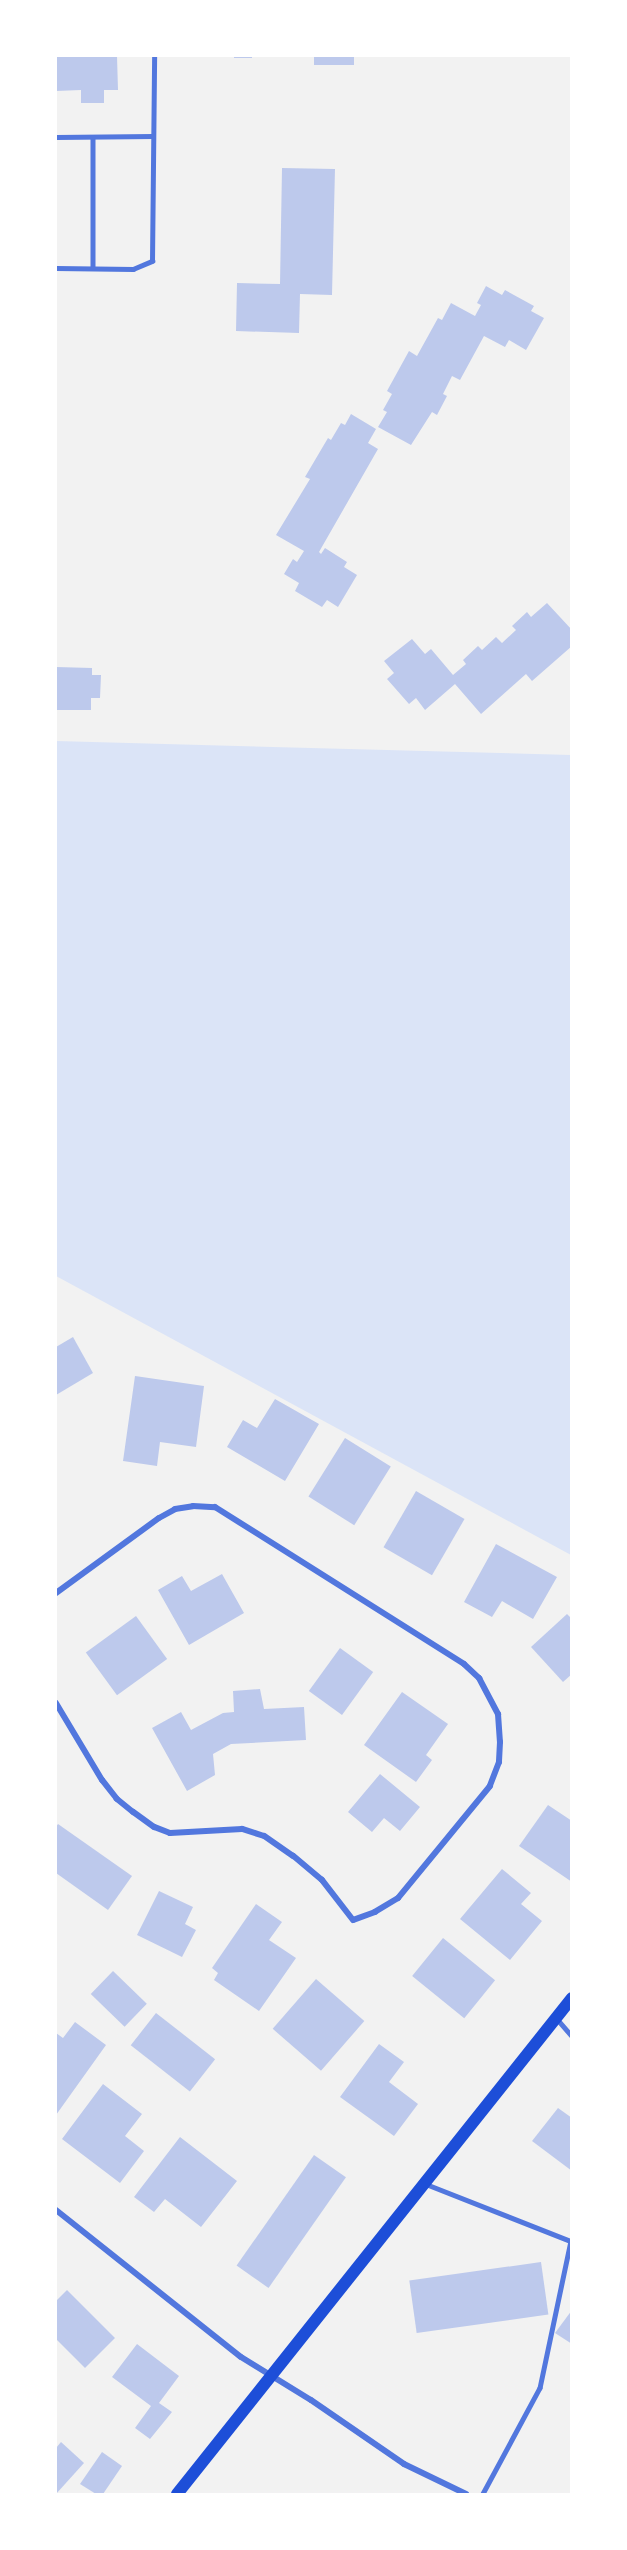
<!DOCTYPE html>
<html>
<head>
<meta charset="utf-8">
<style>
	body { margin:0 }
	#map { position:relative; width:627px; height:2550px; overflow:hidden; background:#f2f2f2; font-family:"IBM Plex Sans",sans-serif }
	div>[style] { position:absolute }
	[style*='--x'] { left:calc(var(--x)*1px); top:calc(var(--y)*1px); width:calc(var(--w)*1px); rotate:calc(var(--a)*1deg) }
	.green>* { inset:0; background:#dbe4f7 }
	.building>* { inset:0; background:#bdc9ec; transform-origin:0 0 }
	.service>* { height:4.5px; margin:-2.25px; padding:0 2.25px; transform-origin:2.25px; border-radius:2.25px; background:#5277de }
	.minor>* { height:6px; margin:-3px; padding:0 3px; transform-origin:3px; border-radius:3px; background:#5277de }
	.secondary>* { height:12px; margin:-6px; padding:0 6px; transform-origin:6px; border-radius:6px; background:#1d4ed8 }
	span { translate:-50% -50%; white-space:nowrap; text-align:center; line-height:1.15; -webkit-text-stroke:6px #fff; paint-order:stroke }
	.frame { position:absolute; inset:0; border:57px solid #fff; pointer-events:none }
</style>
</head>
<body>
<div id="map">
	<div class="green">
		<div style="clip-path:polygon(56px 741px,571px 755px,571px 1555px,56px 1276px)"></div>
	</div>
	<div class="building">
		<div style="clip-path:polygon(56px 56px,117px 56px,118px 90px,104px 90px,104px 103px,81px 103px,81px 90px,56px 91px)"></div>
		<div style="left:234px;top:56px;width:18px;height:2px"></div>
		<div style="left:314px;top:56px;width:40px;height:9px"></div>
		<div style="clip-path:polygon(282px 168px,335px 169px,332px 295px,300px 294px,299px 333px,236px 331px,237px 283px,280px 284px)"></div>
		<div style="clip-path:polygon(486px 286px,502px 295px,505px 290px,534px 306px,531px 311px,544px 318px,526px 350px,509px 340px,505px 347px,484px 336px,460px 380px,452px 376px,443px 394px,447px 396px,437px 415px,432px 412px,411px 445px,378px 427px,387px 412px,383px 410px,392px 394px,387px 391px,409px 351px,417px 356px,438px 318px,442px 320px,451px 303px,475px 316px,481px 305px,477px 303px)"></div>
		<div style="clip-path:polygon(351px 414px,376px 429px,368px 443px,378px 449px,319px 552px,321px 554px,325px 548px,347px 562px,344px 567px,357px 575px,338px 607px,327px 600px,322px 607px,295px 591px,299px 583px,284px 574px,293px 559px,297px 562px,304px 551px,276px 535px,310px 479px,305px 477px,328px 438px,331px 440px,341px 423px,345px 425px)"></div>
		<div style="clip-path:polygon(547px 603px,572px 630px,572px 646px,532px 681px,526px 674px,481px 714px,455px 684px,425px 710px,416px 698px,409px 704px,387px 679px,394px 673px,384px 661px,412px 639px,425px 654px,431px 649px,453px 675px,466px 664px,463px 660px,478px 646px,482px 650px,496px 637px,502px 643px,516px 630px,512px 626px,527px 612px,531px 617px)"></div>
		<div style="clip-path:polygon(56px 667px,92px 668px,92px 675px,101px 675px,100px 698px,91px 698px,91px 710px,56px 710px)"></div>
		<div style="clip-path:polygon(73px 1337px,93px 1373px,56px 1395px,56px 1347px)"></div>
		<div style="clip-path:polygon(135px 1376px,204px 1386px,196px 1447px,160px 1442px,157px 1466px,123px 1461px)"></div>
		<div style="clip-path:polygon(275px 1399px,319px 1424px,285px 1481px,227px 1447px,243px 1420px,257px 1428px)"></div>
		<div style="left:345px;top:1438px;width:54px;height:69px;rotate:32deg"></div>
		<div style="left:416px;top:1491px;width:56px;height:65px;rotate:30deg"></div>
		<div style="clip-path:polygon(496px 1544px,557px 1577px,533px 1619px,502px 1601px,492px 1617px,464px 1602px)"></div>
		<div style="clip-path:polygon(222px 1574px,244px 1613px,189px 1645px,158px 1590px,182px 1576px,191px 1591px)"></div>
		<div style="clip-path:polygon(567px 1614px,572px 1619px,572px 1674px,563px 1682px,531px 1647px)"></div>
		<div style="left:136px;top:1616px;width:53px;height:62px;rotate:54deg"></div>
		<div style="left:340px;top:1648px;width:41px;height:53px;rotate:36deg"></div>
		<div style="clip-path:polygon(260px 1689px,264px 1709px,304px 1707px,306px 1740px,231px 1744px,213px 1754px,215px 1775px,187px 1791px,152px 1728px,181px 1712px,191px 1730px,223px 1713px,234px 1712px,233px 1691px)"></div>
		<div style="clip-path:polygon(402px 1692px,448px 1724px,426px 1755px,432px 1760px,416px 1782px,364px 1745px)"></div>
		<div style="clip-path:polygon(380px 1774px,420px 1807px,400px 1831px,384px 1818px,372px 1832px,348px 1812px)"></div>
		<div style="clip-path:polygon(548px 1805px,572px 1821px,572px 1882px,519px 1846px)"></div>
		<div style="clip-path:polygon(58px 1824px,132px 1876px,108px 1910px,56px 1873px,56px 1827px)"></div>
		<div style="clip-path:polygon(502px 1869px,531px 1893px,521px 1904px,542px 1921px,510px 1960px,460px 1919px)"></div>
		<div style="clip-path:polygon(159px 1891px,193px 1907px,185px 1924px,196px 1930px,182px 1957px,137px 1935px)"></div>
		<div style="clip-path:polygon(256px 1904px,282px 1922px,269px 1940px,296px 1958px,259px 2011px,214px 1980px,218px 1973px,212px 1968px)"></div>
		<div style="left:443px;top:1938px;width:67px;height:49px;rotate:39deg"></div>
		<div style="left:113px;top:1971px;width:47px;height:32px;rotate:44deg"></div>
		<div style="left:316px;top:1979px;width:64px;height:66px;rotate:41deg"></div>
		<div style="left:156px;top:2013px;width:75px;height:41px;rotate:38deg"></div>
		<div style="clip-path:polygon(75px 2022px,106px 2045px,56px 2115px,56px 2033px,63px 2038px)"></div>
		<div style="clip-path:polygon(379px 2044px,404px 2062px,389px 2082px,418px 2104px,394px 2136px,340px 2097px)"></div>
		<div style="clip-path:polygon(103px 2084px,142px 2114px,125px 2136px,144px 2151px,120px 2183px,62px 2139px)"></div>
		<div style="clip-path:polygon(558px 2108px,572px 2118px,572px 2171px,532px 2141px)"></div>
		<div style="clip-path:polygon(180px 2137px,237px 2181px,201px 2227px,165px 2199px,154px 2212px,134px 2197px)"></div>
		<div style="left:314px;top:2155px;width:39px;height:135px;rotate:35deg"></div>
		<div style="left:541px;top:2262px;width:53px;height:133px;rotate:82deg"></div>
		<div style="clip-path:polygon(67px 2290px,115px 2338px,85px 2368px,56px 2339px,56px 2301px)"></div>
		<div style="clip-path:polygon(572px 2310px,572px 2344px,555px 2333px)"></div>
		<div style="clip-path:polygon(137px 2344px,179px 2376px,159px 2403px,172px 2412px,150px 2439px,135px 2428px,151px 2406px,112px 2377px)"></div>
		<div style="clip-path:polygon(61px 2442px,84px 2463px,56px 2494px,56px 2448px)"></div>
		<div style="clip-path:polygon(102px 2452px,122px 2466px,103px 2494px,96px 2494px,80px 2484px)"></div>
	</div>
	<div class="service">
		<div style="--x:56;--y:137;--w:97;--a:-0.6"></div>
		<div style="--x:93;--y:137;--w:131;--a:90"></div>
		<div style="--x:56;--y:268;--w:77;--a:0.7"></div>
		<div style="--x:133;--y:269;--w:21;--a:-23"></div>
		<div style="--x:152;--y:261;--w:205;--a:-89.4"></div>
		<div style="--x:558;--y:2020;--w:21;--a:49"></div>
		<div style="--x:426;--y:2184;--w:156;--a:21.5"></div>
		<div style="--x:571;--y:2241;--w:150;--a:101.9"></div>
		<div style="--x:540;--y:2388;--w:120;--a:118.3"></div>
	</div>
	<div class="minor">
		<div style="--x:56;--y:1593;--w:127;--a:-36.1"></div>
		<div style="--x:159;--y:1518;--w:18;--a:-29"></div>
		<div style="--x:175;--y:1509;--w:18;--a:-9"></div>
		<div style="--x:193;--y:1506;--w:22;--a:3"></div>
		<div style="--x:215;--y:1507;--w:294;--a:32.2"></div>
		<div style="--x:464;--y:1664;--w:21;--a:43"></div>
		<div style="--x:479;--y:1678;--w:41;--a:62.2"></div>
		<div style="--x:498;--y:1714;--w:28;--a:86"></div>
		<div style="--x:500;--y:1742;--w:20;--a:93"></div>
		<div style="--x:499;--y:1762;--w:26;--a:111"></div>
		<div style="--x:490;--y:1786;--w:145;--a:129.4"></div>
		<div style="--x:398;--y:1898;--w:27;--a:149"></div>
		<div style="--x:375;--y:1912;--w:23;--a:160"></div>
		<div style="--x:353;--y:1920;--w:51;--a:-127.8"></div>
		<div style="--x:322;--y:1880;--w:38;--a:-140"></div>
		<div style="--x:293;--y:1856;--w:35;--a:-145"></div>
		<div style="--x:264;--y:1836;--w:23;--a:-162"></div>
		<div style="--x:242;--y:1829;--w:72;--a:176.8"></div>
		<div style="--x:170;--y:1833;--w:17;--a:-159"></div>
		<div style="--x:154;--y:1827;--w:26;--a:-144"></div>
		<div style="--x:133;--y:1812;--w:21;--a:-141"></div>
		<div style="--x:117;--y:1799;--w:24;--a:-128"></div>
		<div style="--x:102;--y:1780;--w:90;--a:-120.9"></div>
		<div style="--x:56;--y:2210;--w:236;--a:38.5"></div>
		<div style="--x:241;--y:2357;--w:82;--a:31.6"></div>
		<div style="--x:311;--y:2400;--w:113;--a:34.5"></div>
		<div style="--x:404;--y:2464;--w:69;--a:25.8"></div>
	</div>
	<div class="secondary">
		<div style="--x:177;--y:2494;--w:634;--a:-51.47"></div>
	</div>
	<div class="frame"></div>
</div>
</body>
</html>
